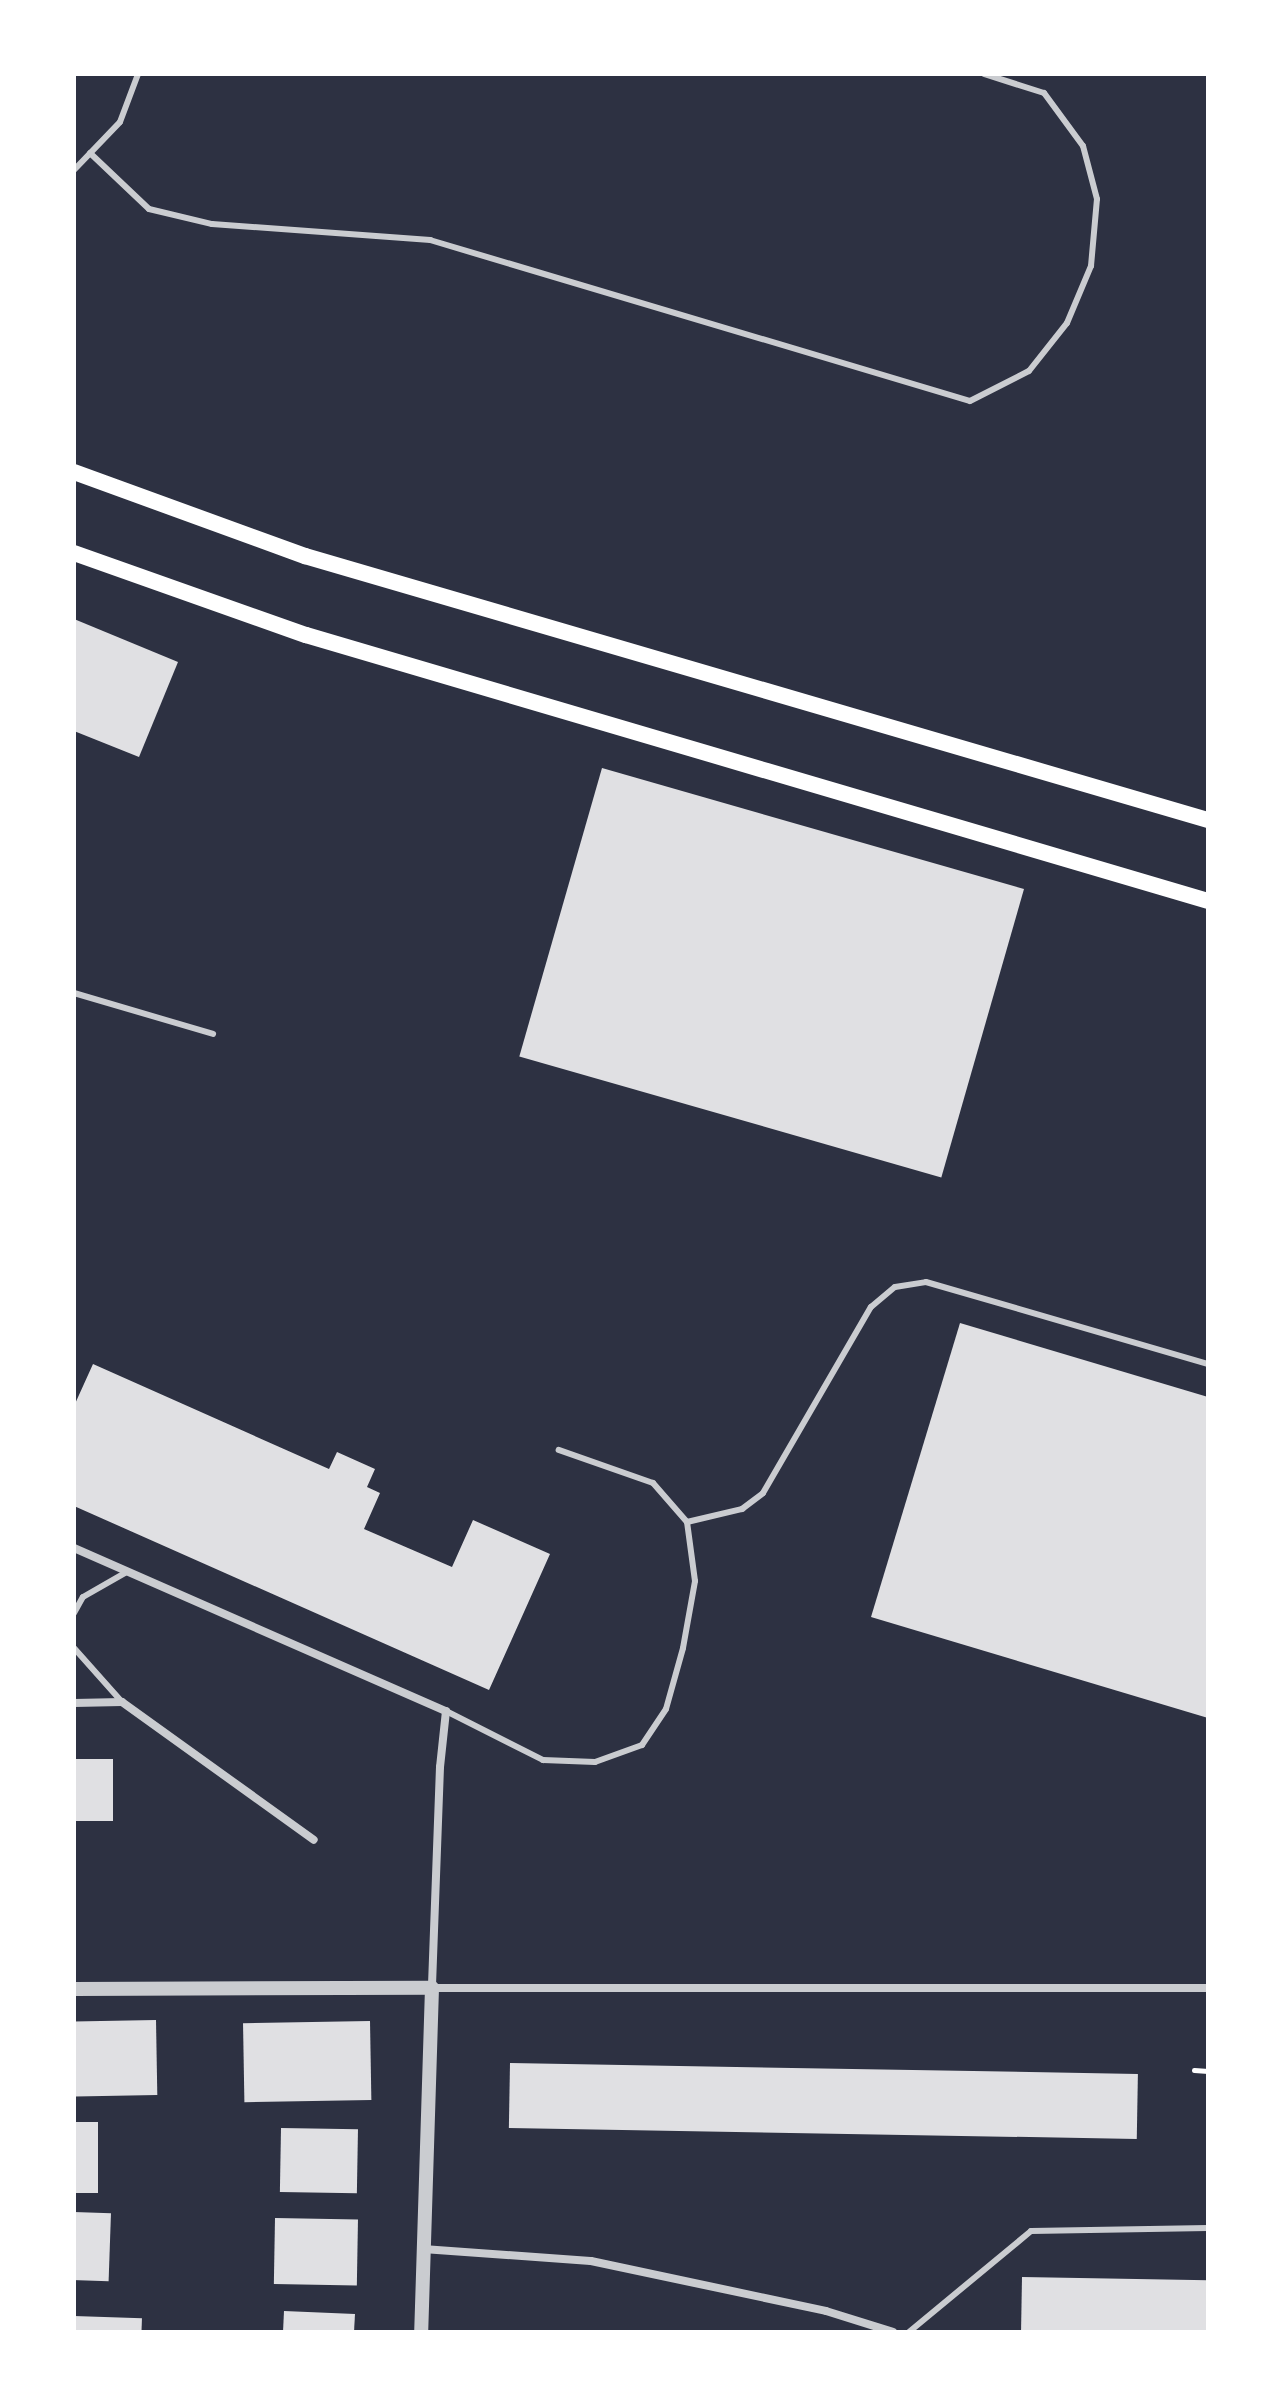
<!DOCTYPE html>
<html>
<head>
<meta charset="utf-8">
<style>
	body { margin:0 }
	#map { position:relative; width:1282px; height:2406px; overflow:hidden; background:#2d3142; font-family:Roboto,sans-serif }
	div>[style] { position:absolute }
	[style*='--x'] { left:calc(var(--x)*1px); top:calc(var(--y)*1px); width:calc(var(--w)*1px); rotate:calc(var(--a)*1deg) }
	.building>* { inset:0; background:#e0e0e3; transform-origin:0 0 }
	.path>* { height:5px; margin:-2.5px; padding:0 2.5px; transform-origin:2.5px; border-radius:2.5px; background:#fff }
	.service>* { height:6px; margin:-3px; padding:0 3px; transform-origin:3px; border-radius:3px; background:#caccd0 }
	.minor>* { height:8px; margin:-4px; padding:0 4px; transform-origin:4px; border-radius:4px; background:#caccd0 }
	.tertiary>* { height:14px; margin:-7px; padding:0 7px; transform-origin:7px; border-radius:7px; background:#caccd0 }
	.secondary>* { height:16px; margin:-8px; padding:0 8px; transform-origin:8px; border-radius:8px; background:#fff }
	span { translate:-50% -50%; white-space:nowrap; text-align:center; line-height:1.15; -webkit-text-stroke:6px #fff; paint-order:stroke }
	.frame { position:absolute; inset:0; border:76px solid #fff; pointer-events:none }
</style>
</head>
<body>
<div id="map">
	<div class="building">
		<div style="clip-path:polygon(74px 619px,178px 662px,139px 757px,74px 731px)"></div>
		<div style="left:602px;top:768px;width:439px;height:300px;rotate:16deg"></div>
		<div style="clip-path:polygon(960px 1323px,1208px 1397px,1208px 1718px,871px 1617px)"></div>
		<div style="clip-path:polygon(93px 1364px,329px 1469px,337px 1452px,375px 1469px,367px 1487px,380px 1493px,364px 1529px,452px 1567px,473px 1520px,550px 1554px,489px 1690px,74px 1506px,74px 1406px)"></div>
		<div style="left:74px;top:1759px;width:39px;height:62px"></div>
		<div style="left:156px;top:2020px;width:75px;height:82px;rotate:89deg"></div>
		<div style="left:370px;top:2021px;width:79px;height:127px;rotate:89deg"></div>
		<div style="left:510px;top:2063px;width:628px;height:65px;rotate:1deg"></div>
		<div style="left:74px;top:2122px;width:24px;height:71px"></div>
		<div style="left:281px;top:2128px;width:77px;height:64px;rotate:1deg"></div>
		<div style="left:74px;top:2212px;width:37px;height:68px;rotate:2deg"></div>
		<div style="left:275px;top:2218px;width:83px;height:66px;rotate:1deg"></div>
		<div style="left:1022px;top:2277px;width:186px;height:55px;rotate:1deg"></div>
		<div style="clip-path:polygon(284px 2311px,355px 2314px,354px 2332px,283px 2332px)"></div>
		<div style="left:74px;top:2316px;width:68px;height:16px;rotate:2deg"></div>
	</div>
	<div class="path">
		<div style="--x:1194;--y:2070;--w:14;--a:4"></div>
	</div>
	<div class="service">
		<div style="--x:90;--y:153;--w:81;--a:43.5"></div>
		<div style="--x:149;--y:209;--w:65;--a:13.4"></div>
		<div style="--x:212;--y:224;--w:219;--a:4.2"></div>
		<div style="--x:430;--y:240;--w:563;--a:16.6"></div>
		<div style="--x:970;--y:401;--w:66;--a:-27"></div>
		<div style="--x:1029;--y:371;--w:61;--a:-51.6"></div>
		<div style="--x:1067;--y:323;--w:62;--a:-67.2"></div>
		<div style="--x:1091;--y:266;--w:67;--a:-84.9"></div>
		<div style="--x:1097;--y:199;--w:55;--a:-104.8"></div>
		<div style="--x:1083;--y:146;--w:66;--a:-126.3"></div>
		<div style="--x:1044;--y:93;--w:63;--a:-162.4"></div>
		<div style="--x:74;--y:170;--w:66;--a:-46.2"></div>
		<div style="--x:120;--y:122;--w:51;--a:-69.4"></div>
		<div style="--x:74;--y:993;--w:145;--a:16.4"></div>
		<div style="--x:687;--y:1522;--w:57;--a:-13.3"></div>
		<div style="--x:742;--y:1509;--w:26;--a:-37"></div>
		<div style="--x:763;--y:1493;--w:215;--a:-59.9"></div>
		<div style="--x:871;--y:1307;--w:31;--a:-40"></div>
		<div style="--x:895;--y:1287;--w:31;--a:-9"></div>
		<div style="--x:926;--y:1282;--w:294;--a:16.2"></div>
		<div style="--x:74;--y:1613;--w:18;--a:-61"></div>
		<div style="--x:83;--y:1597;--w:48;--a:-29.7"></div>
		<div style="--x:74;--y:1648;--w:72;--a:48.4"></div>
		<div style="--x:446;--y:1711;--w:109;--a:26.8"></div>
		<div style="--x:543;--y:1760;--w:52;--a:2.2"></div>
		<div style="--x:595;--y:1762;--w:50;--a:-19.9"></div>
		<div style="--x:642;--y:1745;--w:43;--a:-56.3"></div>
		<div style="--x:666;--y:1709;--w:63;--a:-74.4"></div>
		<div style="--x:683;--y:1648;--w:68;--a:-79.8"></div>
		<div style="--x:695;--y:1581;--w:60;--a:-97.7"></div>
		<div style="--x:687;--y:1522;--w:52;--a:-131.1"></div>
		<div style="--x:653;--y:1483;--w:100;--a:-160.7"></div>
		<div style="--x:909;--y:2332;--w:158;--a:-39.6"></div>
		<div style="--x:1031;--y:2231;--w:177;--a:-1"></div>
	</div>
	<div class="minor">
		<div style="--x:74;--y:1548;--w:406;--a:23.7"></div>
		<div style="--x:446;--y:1711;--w:56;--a:96.1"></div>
		<div style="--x:440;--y:1767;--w:221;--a:92.1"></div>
		<div style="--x:432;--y:1988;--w:776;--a:0"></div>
		<div style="--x:74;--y:1703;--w:48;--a:-1.2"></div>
		<div style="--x:122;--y:1702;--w:236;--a:35.7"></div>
		<div style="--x:423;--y:2249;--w:168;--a:4.1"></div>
		<div style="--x:591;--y:2261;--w:240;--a:12"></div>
		<div style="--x:826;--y:2311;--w:70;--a:17.4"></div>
	</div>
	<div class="tertiary">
		<div style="--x:74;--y:1989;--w:358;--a:-0.2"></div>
		<div style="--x:432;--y:1988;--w:344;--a:91.8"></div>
	</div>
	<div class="secondary">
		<div style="--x:74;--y:472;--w:246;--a:20"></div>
		<div style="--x:305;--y:556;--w:941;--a:16.3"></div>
		<div style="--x:74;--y:553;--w:246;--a:19.5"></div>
		<div style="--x:306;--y:635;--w:940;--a:16.43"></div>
	</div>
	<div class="frame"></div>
</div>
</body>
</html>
